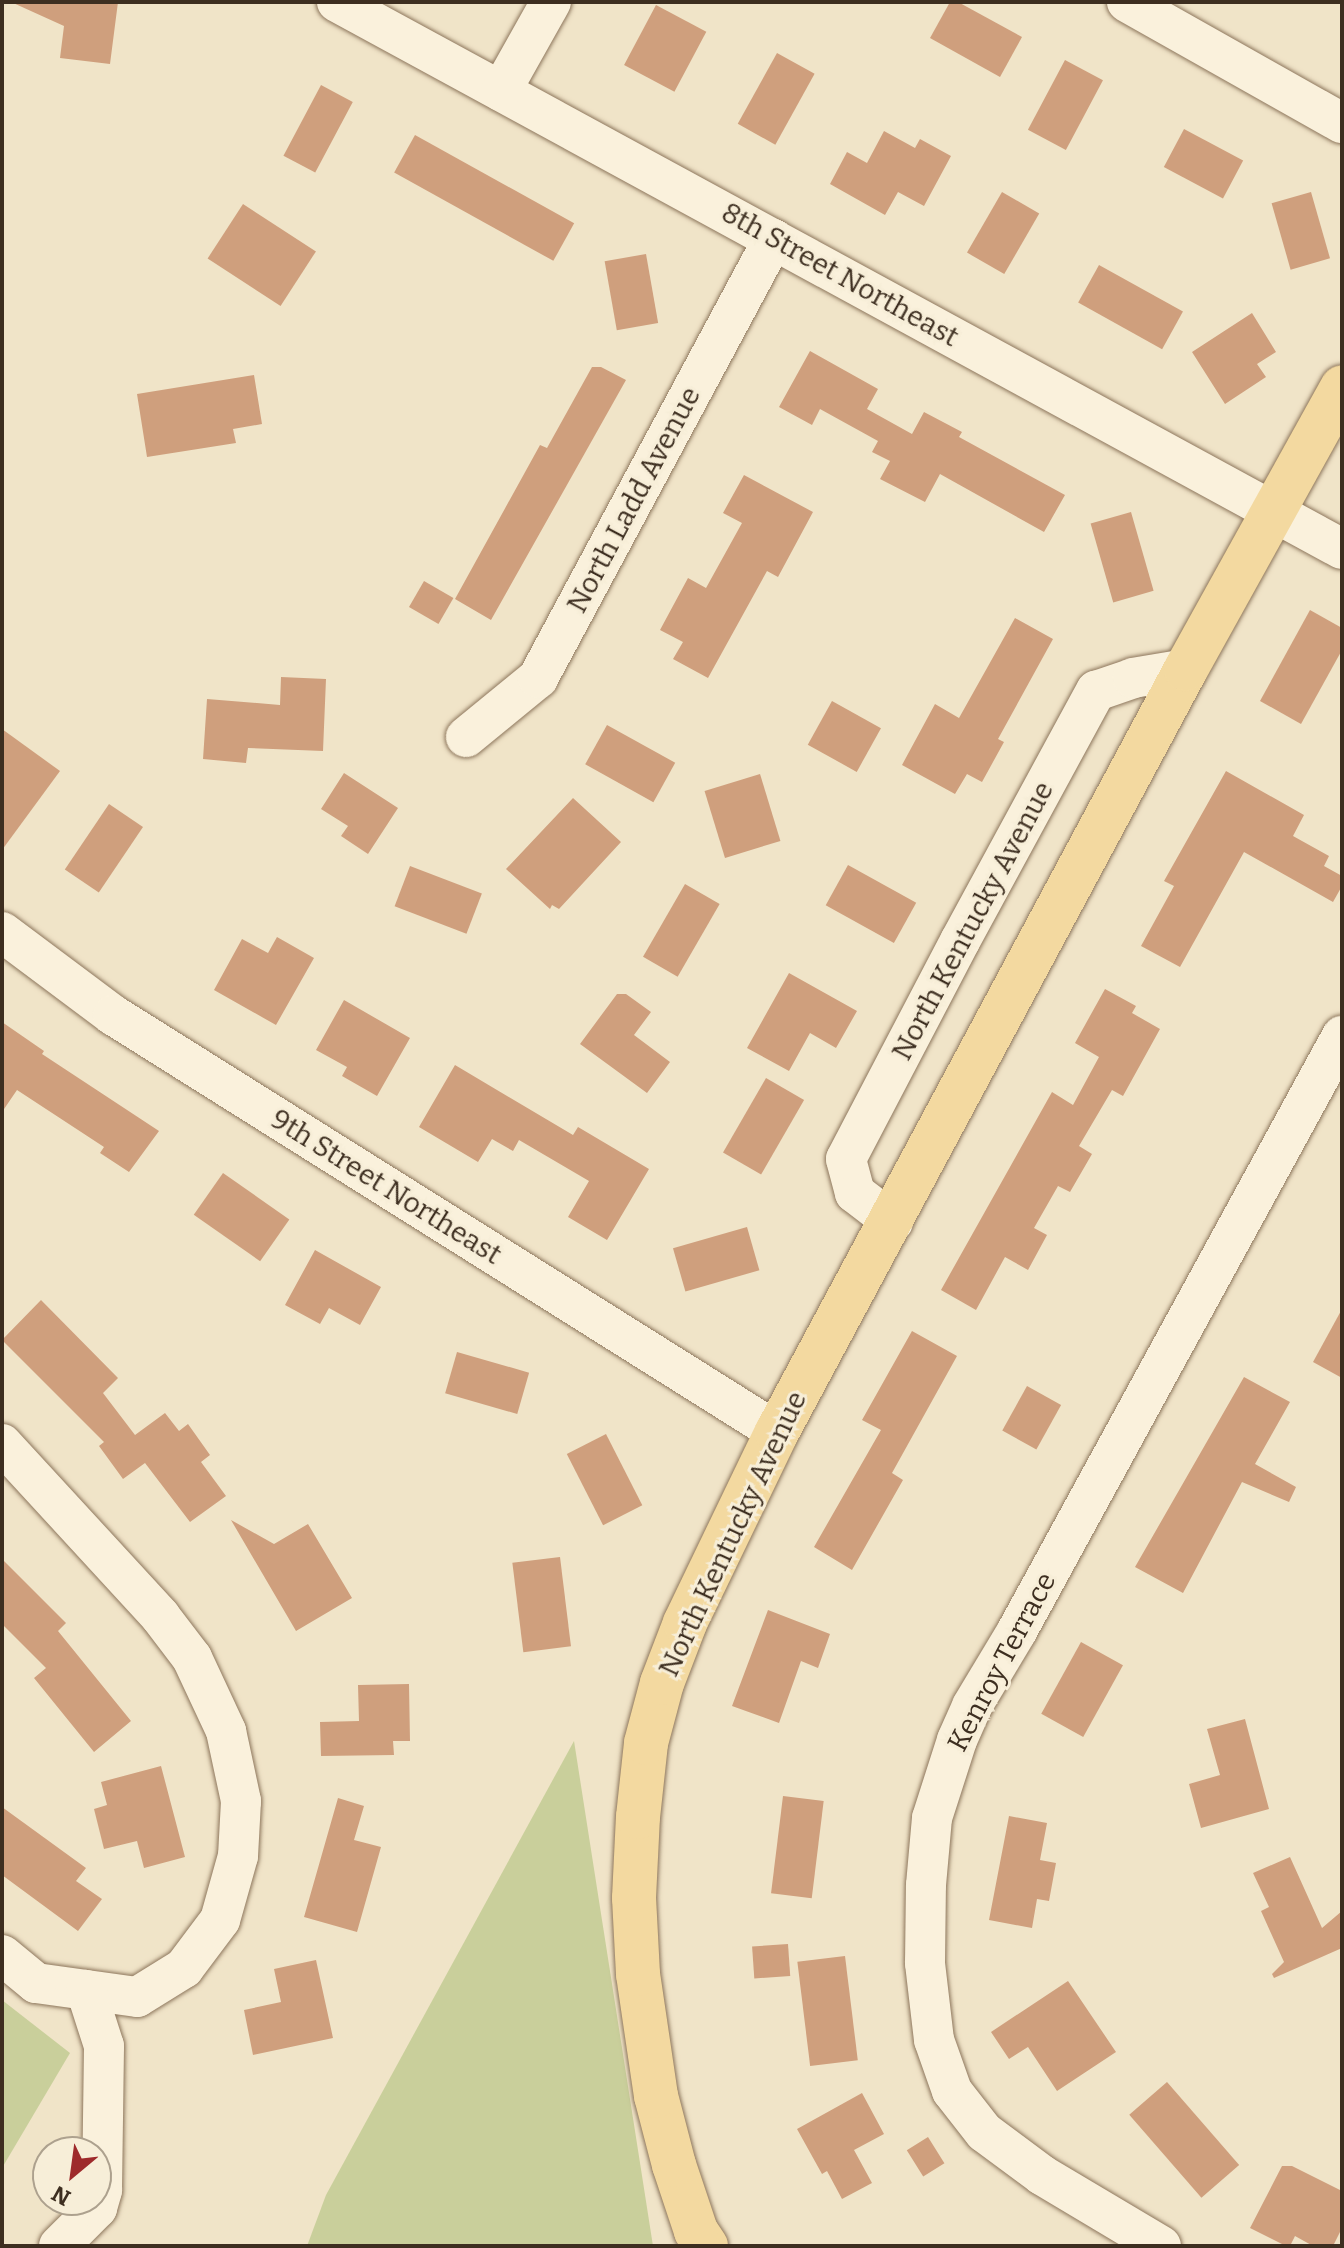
<!DOCTYPE html>
<html>
<head>
<meta charset="utf-8">
<style>
	body { margin:0 }
	#map { position:relative; width:1344px; height:2248px; overflow:hidden; background:#f0e4c8; font-family:Bitter,serif }
	div>[style] { position:absolute }
	[style*='--x'] { left:calc(var(--x)*1px); top:calc(var(--y)*1px); width:calc(var(--w)*1px); rotate:calc(var(--a)*1deg) }
	.green>* { inset:0; background:#c9cf9b }
	.building>* { inset:0; background:#cf9f7d; transform-origin:0 0 }
	.roads { filter:drop-shadow(0 0 2px #8d765c) drop-shadow(0 0 2px #8d765c) }
	.minor>* { height:40px; margin:-20px; padding:0 20px; transform-origin:20px; border-radius:20px; background:#faf1dc }
	.major>* { height:44px; margin:-22px; padding:0 22px; transform-origin:22px; border-radius:22px; background:#f3d9a0 }
	span { translate:-50% -50%; white-space:nowrap; text-align:center; line-height:1.15; -webkit-text-stroke:6px #f7eed8; paint-order:stroke }
	.street-label { font-size:28px; color:#3d2e20 }
	.frame { position:absolute; inset:0; border:4px solid #3d2e20; pointer-events:none }
	.north { position:absolute; left:32px; top:2136px; width:80px; height:80px; box-sizing:border-box; background:#f7eed8; border:2px solid #ada18e; border-radius:50%; rotate:209deg; font-size:22px; font-weight:700; line-height:32px; text-align:center; color:#3d2e20 }
	.north::after { content:''; display:block; margin:auto; width:28px; height:36px; background:#9e2a2b; clip-path:polygon(50% 0,100% 100%,50% 72%,0 100%) }
</style>
</head>
<body>
<div id="map">
	<div class="green">
		<div style="clip-path:polygon(574px 1741px,653px 2246px,307px 2246px,326px 2195px)"></div>
		<div style="clip-path:polygon(2px 2000px,70px 2053px,2px 2168px)"></div>
	</div>
	<div class="building">
		<div style="clip-path:polygon(11px 2px,118px 2px,110px 64px,60px 58px,64px 26px)"></div>
		<div style="clip-path:polygon(950px 2px,958px 2px,1022px 37px,1000px 77px,930px 38px)"></div>
		<div style="left:656px;top:5px;width:57px;height:68px;rotate:28deg"></div>
		<div style="left:777px;top:53px;width:43px;height:81px;rotate:29deg"></div>
		<div style="left:1065px;top:60px;width:43px;height:79px;rotate:28deg"></div>
		<div style="left:321px;top:85px;width:36px;height:80px;rotate:28deg"></div>
		<div style="left:1184px;top:129px;width:67px;height:43px;rotate:28deg"></div>
		<div style="clip-path:polygon(884px 131px,915px 148px,920px 139px,951px 156px,924px 206px,898px 192px,885px 215px,830px 184px,847px 152px,867px 163px)"></div>
		<div style="left:415px;top:135px;width:182px;height:43px;rotate:29deg"></div>
		<div style="left:1002px;top:192px;width:43px;height:70px;rotate:30deg"></div>
		<div style="left:1311px;top:192px;width:69px;height:41px;rotate:74deg"></div>
		<div style="left:243px;top:204px;width:87px;height:65px;rotate:33deg"></div>
		<div style="left:646px;top:254px;width:70px;height:42px;rotate:80deg"></div>
		<div style="left:1099px;top:265px;width:96px;height:43px;rotate:29deg"></div>
		<div style="clip-path:polygon(1252px 313px,1276px 352px,1257px 364px,1266px 377px,1225px 404px,1192px 352px)"></div>
		<div style="clip-path:polygon(810px 351px,878px 389px,867px 409px,912px 434px,924px 412px,962px 432px,959px 437px,1065px 495px,1044px 532px,940px 474px,925px 502px,880px 479px,890px 461px,872px 452px,878px 441px,820px 409px,812px 425px,779px 407px)"></div>
		<div style="clip-path:polygon(592px 367px,601px 367px,626px 380px,491px 620px,455px 599px,540px 445px,547px 448px)"></div>
		<div style="clip-path:polygon(254px 375px,262px 424px,233px 429px,236px 443px,147px 457px,137px 394px)"></div>
		<div style="clip-path:polygon(744px 475px,813px 512px,778px 577px,767px 571px,708px 678px,673px 659px,683px 642px,660px 630px,688px 578px,706px 588px,742px 523px,723px 513px)"></div>
		<div style="left:1131px;top:512px;width:82px;height:42px;rotate:74deg"></div>
		<div style="left:424px;top:581px;width:34px;height:30px;rotate:30deg"></div>
		<div style="clip-path:polygon(1310px 610px,1342px 628px,1342px 650px,1301px 724px,1260px 701px)"></div>
		<div style="clip-path:polygon(1015px 618px,1053px 639px,998px 739px,1004px 742px,982px 782px,967px 774px,955px 794px,902px 765px,935px 704px,959px 718px)"></div>
		<div style="clip-path:polygon(281px 677px,326px 679px,323px 751px,248px 748px,246px 763px,203px 759px,207px 699px,280px 705px)"></div>
		<div style="left:832px;top:701px;width:56px;height:50px;rotate:29deg"></div>
		<div style="left:607px;top:725px;width:78px;height:45px;rotate:29deg"></div>
		<div style="clip-path:polygon(2px 729px,60px 771px,2px 850px)"></div>
		<div style="clip-path:polygon(1226px 771px,1304px 815px,1293px 836px,1329px 856px,1324px 866px,1342px 876px,1342px 886px,1333px 902px,1244px 852px,1180px 967px,1141px 946px,1174px 886px,1164px 881px)"></div>
		<div style="clip-path:polygon(344px 773px,398px 808px,368px 854px,341px 836px,348px 826px,321px 809px)"></div>
		<div style="left:760px;top:774px;width:70px;height:58px;rotate:73deg"></div>
		<div style="clip-path:polygon(573px 798px,621px 842px,559px 909px,552px 905px,550px 909px,506px 869px)"></div>
		<div style="left:109px;top:804px;width:41px;height:79px;rotate:34deg"></div>
		<div style="left:848px;top:865px;width:78px;height:46px;rotate:29deg"></div>
		<div style="left:410px;top:866px;width:77px;height:43px;rotate:21deg"></div>
		<div style="left:685px;top:884px;width:40px;height:84px;rotate:30deg"></div>
		<div style="clip-path:polygon(277px 937px,314px 958px,276px 1025px,214px 990px,242px 939px,268px 953px)"></div>
		<div style="clip-path:polygon(789px 973px,857px 1011px,836px 1048px,810px 1033px,789px 1071px,747px 1048px)"></div>
		<div style="clip-path:polygon(1105px 989px,1136px 1006px,1132px 1013px,1160px 1029px,1123px 1096px,1112px 1090px,1079px 1146px,1092px 1154px,1070px 1192px,1058px 1186px,1034px 1228px,1047px 1235px,1028px 1270px,1005px 1257px,976px 1310px,941px 1290px,1052px 1092px,1073px 1105px,1099px 1057px,1075px 1043px)"></div>
		<div style="clip-path:polygon(617px 994px,626px 994px,651px 1012px,634px 1035px,670px 1062px,647px 1093px,580px 1044px)"></div>
		<div style="clip-path:polygon(344px 1000px,410px 1038px,377px 1096px,342px 1076px,347px 1067px,316px 1050px)"></div>
		<div style="clip-path:polygon(2px 1022px,44px 1051px,42px 1054px,159px 1131px,129px 1172px,100px 1153px,104px 1147px,17px 1090px,2px 1112px)"></div>
		<div style="clip-path:polygon(455px 1065px,573px 1135px,578px 1127px,649px 1169px,607px 1240px,568px 1217px,589px 1181px,519px 1140px,513px 1151px,492px 1139px,478px 1162px,419px 1127px)"></div>
		<div style="left:766px;top:1078px;width:44px;height:86px;rotate:30deg"></div>
		<div style="left:223px;top:1173px;width:81px;height:51px;rotate:35deg"></div>
		<div style="left:747px;top:1227px;width:45px;height:77px;rotate:74deg"></div>
		<div style="clip-path:polygon(315px 1250px,381px 1287px,360px 1325px,329px 1308px,320px 1324px,285px 1305px)"></div>
		<div style="clip-path:polygon(41px 1300px,118px 1378px,103px 1393px,135px 1435px,165px 1413px,179px 1431px,188px 1424px,210px 1455px,201px 1462px,226px 1496px,190px 1522px,145px 1463px,123px 1479px,99px 1446px,104px 1442px,2px 1340px)"></div>
		<div style="clip-path:polygon(1342px 1309px,1342px 1378px,1313px 1362px)"></div>
		<div style="clip-path:polygon(912px 1331px,957px 1356px,892px 1473px,903px 1480px,852px 1570px,814px 1547px,881px 1430px,862px 1420px)"></div>
		<div style="left:457px;top:1352px;width:75px;height:43px;rotate:16deg"></div>
		<div style="clip-path:polygon(1244px 1377px,1290px 1402px,1255px 1464px,1296px 1487px,1289px 1502px,1242px 1482px,1183px 1593px,1135px 1567px)"></div>
		<div style="left:1027px;top:1386px;width:39px;height:51px;rotate:29deg"></div>
		<div style="left:606px;top:1434px;width:80px;height:44px;rotate:63deg"></div>
		<div style="clip-path:polygon(231px 1520px,274px 1544px,308px 1524px,352px 1598px,296px 1631px)"></div>
		<div style="left:560px;top:1557px;width:90px;height:48px;rotate:83deg"></div>
		<div style="clip-path:polygon(2px 1559px,66px 1623px,58px 1631px,131px 1721px,94px 1752px,34px 1678px,46px 1668px,2px 1624px)"></div>
		<div style="clip-path:polygon(768px 1610px,830px 1634px,818px 1668px,801px 1661px,779px 1723px,732px 1706px)"></div>
		<div style="left:1081px;top:1642px;width:48px;height:82px;rotate:29deg"></div>
		<div style="clip-path:polygon(409px 1684px,410px 1741px,393px 1741px,394px 1755px,321px 1756px,320px 1722px,359px 1721px,358px 1685px)"></div>
		<div style="clip-path:polygon(1245px 1719px,1269px 1809px,1201px 1828px,1189px 1784px,1220px 1775px,1207px 1729px)"></div>
		<div style="clip-path:polygon(161px 1766px,185px 1857px,144px 1868px,137px 1841px,104px 1849px,94px 1809px,107px 1805px,101px 1782px)"></div>
		<div style="left:783px;top:1796px;width:41px;height:98px;rotate:7deg"></div>
		<div style="clip-path:polygon(338px 1798px,364px 1806px,354px 1840px,381px 1847px,357px 1932px,304px 1917px)"></div>
		<div style="clip-path:polygon(2px 1807px,86px 1868px,76px 1881px,102px 1899px,78px 1931px,2px 1875px)"></div>
		<div style="clip-path:polygon(1009px 1816px,1047px 1823px,1040px 1860px,1056px 1863px,1049px 1901px,1037px 1899px,1032px 1928px,989px 1920px)"></div>
		<div style="clip-path:polygon(1290px 1857px,1322px 1928px,1342px 1911px,1342px 1948px,1274px 1978px,1272px 1974px,1284px 1962px,1261px 1911px,1269px 1907px,1253px 1873px)"></div>
		<div style="left:788px;top:1944px;width:32px;height:36px;rotate:86deg"></div>
		<div style="left:845px;top:1956px;width:105px;height:48px;rotate:83deg"></div>
		<div style="clip-path:polygon(316px 1960px,333px 2038px,253px 2055px,244px 2010px,281px 2002px,274px 1969px)"></div>
		<div style="clip-path:polygon(1068px 1981px,1116px 2052px,1057px 2091px,1028px 2047px,1009px 2059px,991px 2032px)"></div>
		<div style="left:1167px;top:2082px;width:110px;height:50px;rotate:49deg"></div>
		<div style="clip-path:polygon(862px 2093px,884px 2134px,854px 2150px,872px 2183px,842px 2199px,827px 2171px,822px 2174px,797px 2129px)"></div>
		<div style="left:928px;top:2137px;width:31px;height:25px;rotate:58deg"></div>
		<div style="clip-path:polygon(1282px 2166px,1292px 2166px,1342px 2191px,1342px 2228px,1333px 2246px,1313px 2246px,1295px 2236px,1290px 2246px,1286px 2246px,1250px 2228px)"></div>
	</div>
	<div class="roads">
		<div class="minor">
			<div style="--x:337;--y:2;--w:1144;--a:28.56"></div>
			<div style="--x:1127;--y:2;--w:247;--a:29.4"></div>
			<div style="--x:501;--y:91;--w:102;--a:-60.7"></div>
			<div style="--x:466;--y:737;--w:93;--a:-39.3"></div>
			<div style="--x:538;--y:678;--w:498;--a:-61.8"></div>
			<div style="--x:2;--y:932;--w:139;--a:36.8"></div>
			<div style="--x:113;--y:1015;--w:784;--a:32.13"></div>
			<div style="--x:893;--y:1222;--w:48;--a:-142.7"></div>
			<div style="--x:855;--y:1193;--w:35;--a:-105"></div>
			<div style="--x:846;--y:1159;--w:246;--a:-62.4"></div>
			<div style="--x:960;--y:941;--w:285;--a:-61.5"></div>
			<div style="--x:1096;--y:691;--w:39;--a:-19"></div>
			<div style="--x:1133;--y:678;--w:54;--a:-9.6"></div>
			<div style="--x:2;--y:1444;--w:234;--a:47.4"></div>
			<div style="--x:160;--y:1616;--w:53;--a:52.7"></div>
			<div style="--x:192;--y:1658;--w:81;--a:65"></div>
			<div style="--x:226;--y:1731;--w:72;--a:77.9"></div>
			<div style="--x:241;--y:1801;--w:55;--a:93.1"></div>
			<div style="--x:238;--y:1856;--w:66;--a:105.7"></div>
			<div style="--x:220;--y:1920;--w:60;--a:126.9"></div>
			<div style="--x:184;--y:1968;--w:55;--a:148.3"></div>
			<div style="--x:137;--y:1997;--w:102;--a:-172.1"></div>
			<div style="--x:36;--y:1983;--w:44;--a:-140.5"></div>
			<div style="--x:59;--y:2246;--w:54;--a:-45"></div>
			<div style="--x:97;--y:2208;--w:19;--a:-74"></div>
			<div style="--x:102;--y:2190;--w:144;--a:-89.2"></div>
			<div style="--x:104;--y:2046;--w:59;--a:-107.8"></div>
			<div style="--x:1161;--y:2246;--w:139;--a:-149.2"></div>
			<div style="--x:1042;--y:2175;--w:72;--a:-143.4"></div>
			<div style="--x:984;--y:2132;--w:52;--a:-128"></div>
			<div style="--x:952;--y:2091;--w:54;--a:-109.4"></div>
			<div style="--x:934;--y:2040;--w:78;--a:-96.7"></div>
			<div style="--x:925;--y:1963;--w:78;--a:-89.3"></div>
			<div style="--x:926;--y:1885;--w:67;--a:-84.9"></div>
			<div style="--x:932;--y:1818;--w:82;--a:-72.2"></div>
			<div style="--x:957;--y:1740;--w:37;--a:-66"></div>
			<div style="--x:972;--y:1706;--w:87;--a:-59"></div>
			<div style="--x:1017;--y:1631;--w:678;--a:-61.36"></div>
		</div>
		<div class="major">
			<div style="--x:706;--y:2246;--w:18;--a:-124"></div>
			<div style="--x:696;--y:2231;--w:70;--a:-108.4"></div>
			<div style="--x:674;--y:2165;--w:71;--a:-104.6"></div>
			<div style="--x:656;--y:2096;--w:123;--a:-98.4"></div>
			<div style="--x:638;--y:1974;--w:76;--a:-93"></div>
			<div style="--x:634;--y:1898;--w:81;--a:-87.2"></div>
			<div style="--x:638;--y:1817;--w:74;--a:-83.8"></div>
			<div style="--x:646;--y:1743;--w:62;--a:-75.1"></div>
			<div style="--x:662;--y:1683;--w:64;--a:-69"></div>
			<div style="--x:685;--y:1623;--w:212;--a:-64.3"></div>
			<div style="--x:777;--y:1432;--w:866;--a:-61.81"></div>
			<div style="--x:1186;--y:669;--w:322;--a:-61"></div>
		</div>
	</div>
	<div class="street-label">
		<span style="left:840px;top:275px;rotate:29deg">8th Street Northeast</span>
		<span style="left:634px;top:500px;rotate:-62deg">North Ladd Avenue</span>
		<span style="left:973px;top:921px;rotate:-62deg">North Kentucky Avenue</span>
		<span style="left:386px;top:1187px;rotate:32deg">9th Street Northeast</span>
		<span style="left:733px;top:1534px;rotate:-65deg">North Kentucky Avenue</span>
		<span style="left:1002px;top:1662px;rotate:-62deg">Kenroy Terrace</span>
	</div>
	<div class="frame"></div>
	<div class="north">N</div>
</div>
</body>
</html>
